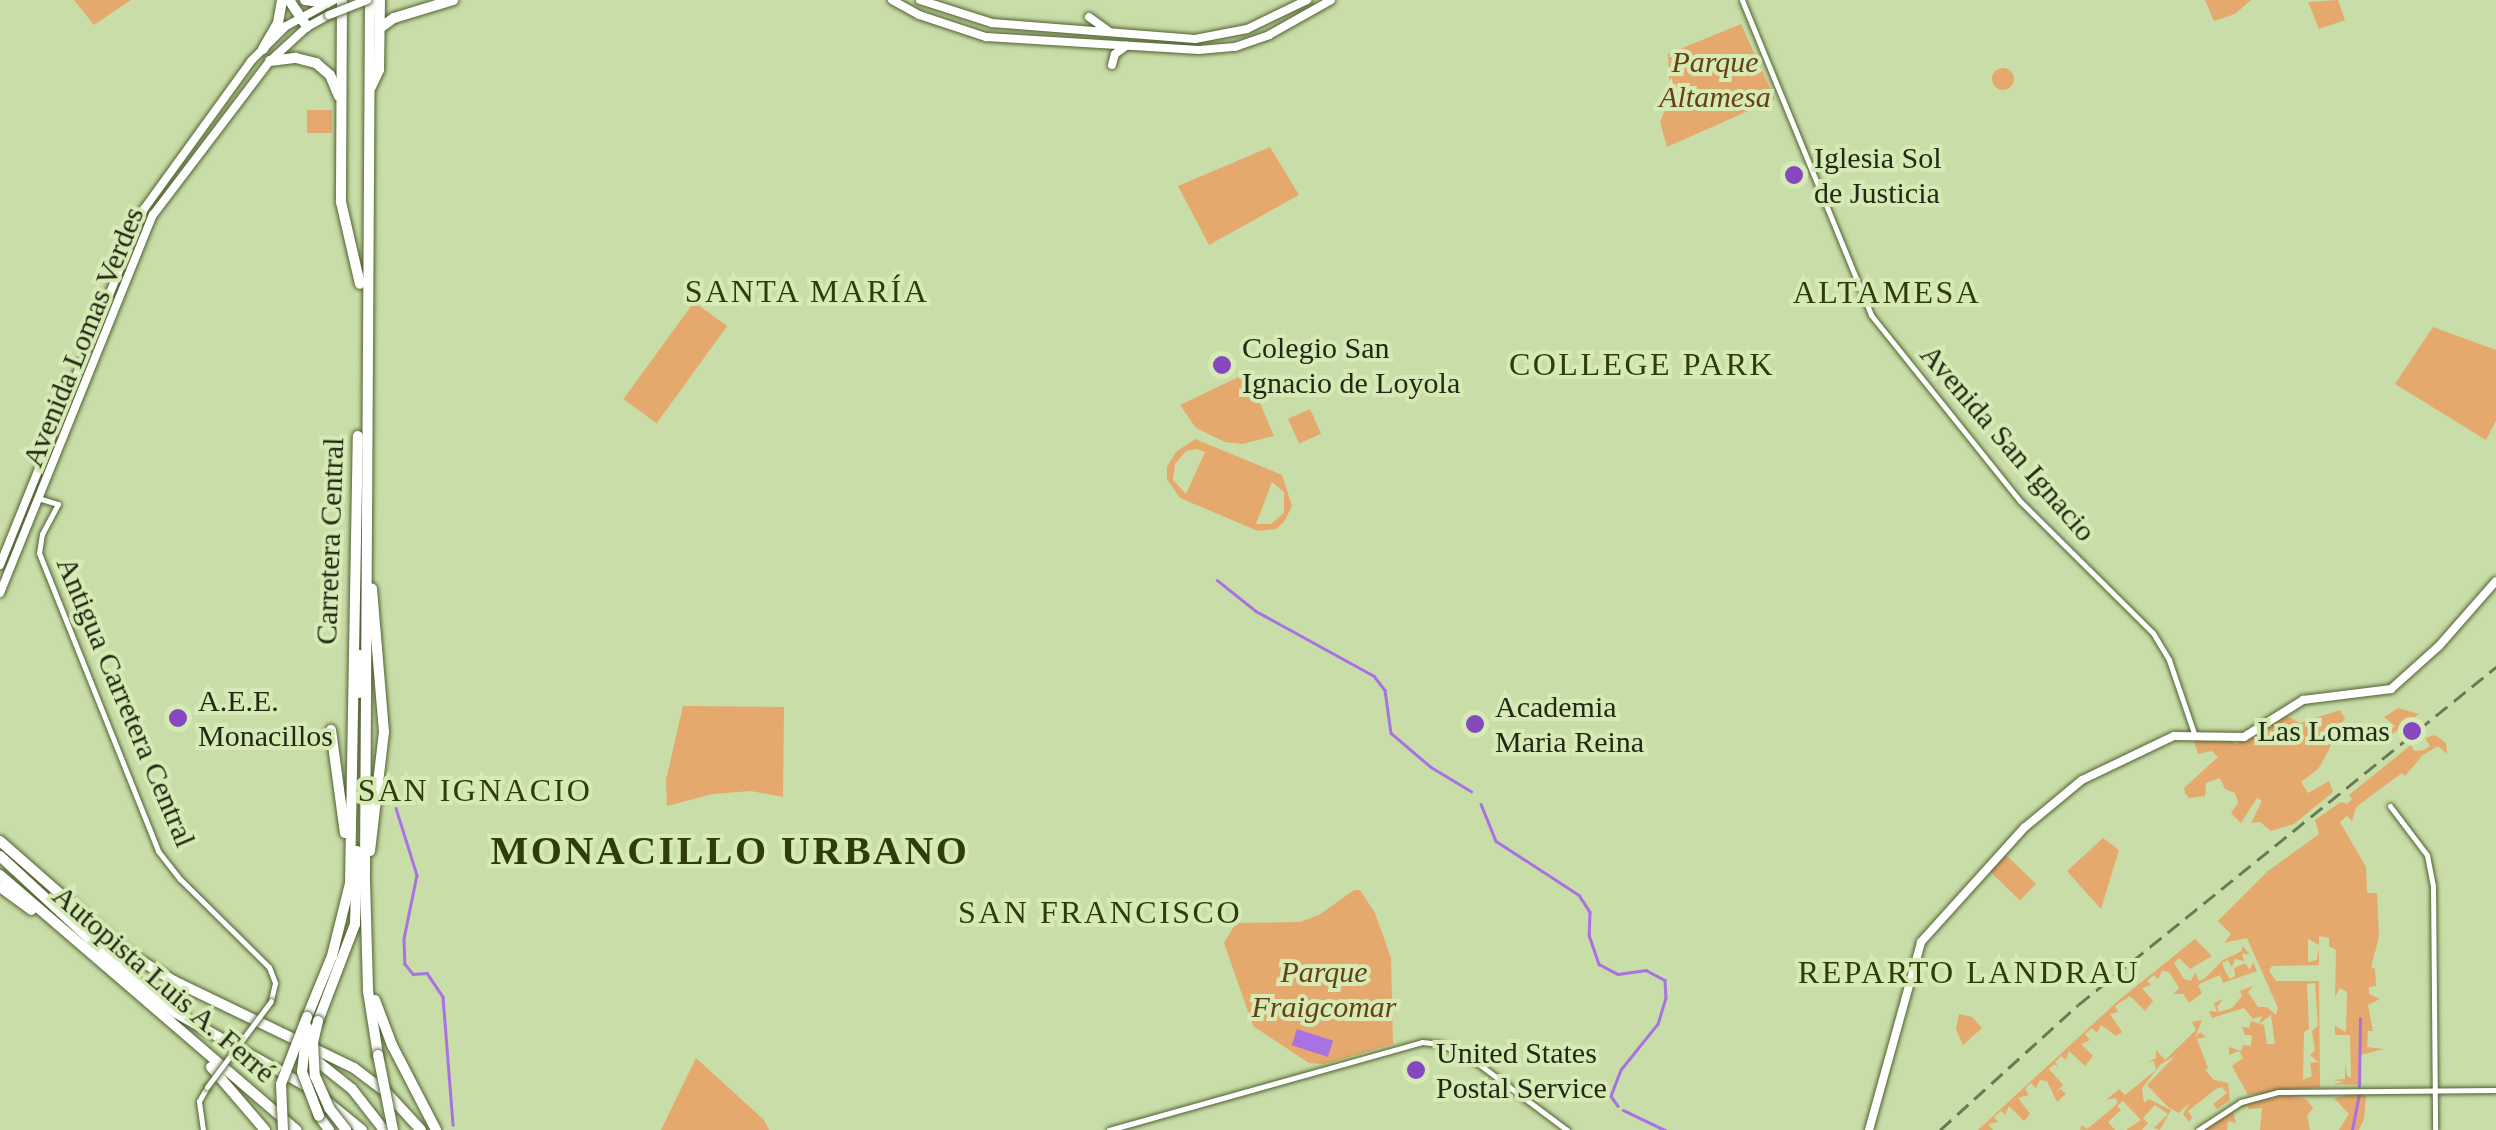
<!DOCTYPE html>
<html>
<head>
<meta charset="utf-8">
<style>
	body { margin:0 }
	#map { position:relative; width:2496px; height:1130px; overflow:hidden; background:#c8dda7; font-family:"Times New Roman",serif }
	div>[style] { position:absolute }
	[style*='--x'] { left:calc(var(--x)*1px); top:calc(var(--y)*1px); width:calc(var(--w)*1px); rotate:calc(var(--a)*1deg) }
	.green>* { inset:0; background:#e6a96d; transform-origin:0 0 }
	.round { border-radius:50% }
	.water>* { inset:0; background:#a972e2; transform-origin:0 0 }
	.stream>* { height:2.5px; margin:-1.25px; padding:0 1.25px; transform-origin:1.25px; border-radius:1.25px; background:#a972e2 }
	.roads { filter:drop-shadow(0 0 2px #506130) drop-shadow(0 0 2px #506130) }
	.minor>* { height:5px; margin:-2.5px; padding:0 2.5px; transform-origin:2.5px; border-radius:2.5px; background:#fff }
	.major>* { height:8px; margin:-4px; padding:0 4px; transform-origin:4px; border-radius:4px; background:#fff }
	.highway>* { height:10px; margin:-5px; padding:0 5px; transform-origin:5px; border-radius:5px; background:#fff }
	.rail>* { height:2.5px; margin-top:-1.25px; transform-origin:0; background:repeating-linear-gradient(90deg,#6a7854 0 15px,transparent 0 23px) }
	.bridges { filter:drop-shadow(0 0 2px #506130) drop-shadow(0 0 2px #506130) }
	.minor-bridge>* { height:5px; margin:-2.5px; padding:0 2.5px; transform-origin:2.5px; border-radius:2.5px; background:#fff }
	.major-bridge>* { height:8px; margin:-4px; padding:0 4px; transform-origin:4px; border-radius:4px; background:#fff }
	.highway-bridge>* { height:10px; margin:-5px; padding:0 5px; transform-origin:5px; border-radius:5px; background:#fff }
	.dots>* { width:28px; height:28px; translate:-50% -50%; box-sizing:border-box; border:5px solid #d5eab4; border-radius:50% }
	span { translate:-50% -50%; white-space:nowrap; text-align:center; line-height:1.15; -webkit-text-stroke:8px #d5eab4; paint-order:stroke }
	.park-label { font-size:30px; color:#674013; font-style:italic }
	.poi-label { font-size:30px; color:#222914 }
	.left { translate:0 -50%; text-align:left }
	.right { translate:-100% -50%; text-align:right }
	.street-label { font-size:30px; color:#222914 }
	.neighbourhood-label { font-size:32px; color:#2e3d0b; letter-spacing:2.5px }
	.district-label { font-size:40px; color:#2e3d0b; font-weight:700; letter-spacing:2.5px }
</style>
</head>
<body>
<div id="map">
	<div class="green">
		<div style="clip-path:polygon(74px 0,131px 0,94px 25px)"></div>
		<div style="clip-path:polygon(2205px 0,2251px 0,2235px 14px,2214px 21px)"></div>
		<div style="clip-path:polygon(2338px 0,2345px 20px,2319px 29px,2308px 2px)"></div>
		<div style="clip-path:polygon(1741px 24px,1775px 99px,1667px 147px,1660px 122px,1670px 97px,1668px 54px)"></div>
		<div class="round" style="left:1992px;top:68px;width:22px;height:22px"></div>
		<div style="left:307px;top:110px;width:25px;height:23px"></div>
		<div style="clip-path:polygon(1270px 147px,1299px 195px,1209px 245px,1178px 186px)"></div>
		<div style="left:694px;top:302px;width:41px;height:120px;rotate:36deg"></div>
		<div style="clip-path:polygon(2433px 327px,2496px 350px,2496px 421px,2486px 440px,2395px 384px)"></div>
		<div style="clip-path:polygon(1247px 373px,1274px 436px,1242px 444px,1225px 442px,1196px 428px,1180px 405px)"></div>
		<div style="left:1310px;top:409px;width:27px;height:24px;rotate:66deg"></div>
		<div style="clip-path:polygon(evenodd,1195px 439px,1282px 475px,1292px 506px,1284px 522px,1276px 529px,1258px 531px,1180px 498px,1167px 479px,1167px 467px,1176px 452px,1195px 439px,1196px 449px,1205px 452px,1186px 494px,1173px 480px,1175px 464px,1186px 451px,1196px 449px,1195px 439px,1272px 482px,1284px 492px,1284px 513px,1271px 524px,1256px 524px,1272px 482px)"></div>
		<div style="clip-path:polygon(683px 706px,784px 707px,783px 797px,751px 791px,713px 794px,667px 806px,666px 780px)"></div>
		<div style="clip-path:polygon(2398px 708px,2419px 714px,2391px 735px,2389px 731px,2395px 726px,2384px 717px)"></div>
		<div style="clip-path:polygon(2340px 710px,2345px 719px,2336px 728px,2329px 750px,2318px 769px,2301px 782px,2308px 793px,2329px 781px,2333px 792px,2294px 824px,2271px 831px,2260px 822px,2251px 823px,2262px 801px,2257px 798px,2241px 823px,2231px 813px,2238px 803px,2235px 793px,2225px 789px,2220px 778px,2206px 783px,2205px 796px,2189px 798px,2185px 793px,2184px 788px,2218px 757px,2212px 751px,2198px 754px,2193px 738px,2227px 738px,2236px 744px,2286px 716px,2300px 723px)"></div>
		<div style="clip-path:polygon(evenodd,2435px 735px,2446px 743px,2447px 754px,2438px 746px,2423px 755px,2405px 776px,2402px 773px,2356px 807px,2352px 821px,2347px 816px,2340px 822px,2366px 867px,2367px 893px,2377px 893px,2379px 937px,2371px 967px,2375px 969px,2376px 986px,2369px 987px,2369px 994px,2380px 999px,2368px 1005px,2373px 1031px,2368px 1031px,2367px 1047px,2384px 1049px,2360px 1055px,2359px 1085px,2333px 1084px,2344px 1082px,2333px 1080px,2345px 1079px,2345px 1061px,2347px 1076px,2351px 1078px,2350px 1035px,2335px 1035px,2335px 1026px,2346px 1032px,2347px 992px,2340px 988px,2335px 997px,2336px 950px,2329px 946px,2329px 938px,2319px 936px,2319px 945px,2308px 939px,2308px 962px,2317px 960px,2319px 947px,2319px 965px,2272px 966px,2269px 971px,2276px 981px,2319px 981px,2320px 1087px,2248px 1095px,2232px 1066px,2243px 1058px,2239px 1051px,2229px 1055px,2229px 1047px,2241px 1051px,2243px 1045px,2251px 1046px,2252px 1035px,2245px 1035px,2242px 1027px,2249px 1028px,2251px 1021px,2264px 1025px,2267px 1044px,2275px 1044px,2271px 1015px,2259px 1024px,2262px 1016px,2253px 1019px,2244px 1008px,2212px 1018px,2209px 1011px,2217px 1012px,2214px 1003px,2223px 999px,2217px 1007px,2219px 1012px,2232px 1008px,2242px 996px,2240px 991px,2253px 986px,2248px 992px,2258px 1007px,2267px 1007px,2276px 1015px,2278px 1008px,2247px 938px,2224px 943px,2231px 934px,2218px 921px,2268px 871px,2319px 834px,2315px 820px,2341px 802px,2347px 804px,2352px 799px,2349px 795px,2411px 745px,2414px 751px,2424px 750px,2430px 746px,2425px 738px,2435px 735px,2315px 983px,2318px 1026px,2312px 1031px,2315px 1050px,2310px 1055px,2318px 1062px,2310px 1063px,2312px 1076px,2303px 1080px,2304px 1032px,2309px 1029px,2307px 984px,2315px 983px)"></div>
		<div style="clip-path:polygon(2103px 838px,2119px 850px,2101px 909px,2067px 871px)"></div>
		<div style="left:2005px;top:854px;width:43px;height:23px;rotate:44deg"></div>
		<div style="clip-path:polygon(1354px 890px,1360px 890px,1375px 913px,1391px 958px,1393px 1044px,1324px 1064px,1309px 1063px,1253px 1026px,1224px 943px,1236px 923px,1300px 922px,1319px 915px)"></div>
		<div style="clip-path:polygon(2195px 939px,2212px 956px,2190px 969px,2179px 958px,2174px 963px,2184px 979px,2191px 981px,2195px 972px,2199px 981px,2204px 979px,2223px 960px,2242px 951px,2242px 946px,2248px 952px,2250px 955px,2242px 953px,2244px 961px,2235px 959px,2232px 967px,2228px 960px,2222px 963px,2226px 973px,2230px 979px,2235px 976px,2234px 968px,2245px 963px,2250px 970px,2253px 962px,2257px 971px,2223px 983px,2220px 975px,2201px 983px,2198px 986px,2202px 993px,2189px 1003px,2183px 994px,2173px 994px,2179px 988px,2169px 972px,2162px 971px,2158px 979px,2154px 975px,2147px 981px,2151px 985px,2142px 988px,2153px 1001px,2145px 1011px,2130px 996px,2115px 1006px,2118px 1012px,2110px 1014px,2122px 1032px,2116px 1036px,2101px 1025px,2097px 1033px,2092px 1028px,2085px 1034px,2090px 1040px,2081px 1044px,2093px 1056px,2085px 1066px,2069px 1051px,2066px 1060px,2061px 1056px,2055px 1062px,2058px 1067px,2054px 1064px,2049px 1069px,2063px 1085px,2056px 1092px,2061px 1089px,2066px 1094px,2057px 1102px,2047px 1081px,2040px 1080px,2036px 1088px,2031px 1083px,2025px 1089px,2029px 1095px,2018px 1098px,2030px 1114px,2024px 1121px,2009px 1106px,2005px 1115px,2001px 1111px,1994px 1117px,1998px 1122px,1988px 1124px,1993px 1130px,1978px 1130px,2119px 1000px)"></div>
		<div style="clip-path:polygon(1959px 1014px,1972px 1017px,1982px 1028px,1963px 1045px,1956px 1029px)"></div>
		<div style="clip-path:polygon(2202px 1020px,2195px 1038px,2200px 1032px,2206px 1037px,2197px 1039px,2208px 1068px,2205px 1070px,2214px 1080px,2228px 1083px,2230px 1100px,2217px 1109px,2213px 1104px,2227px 1093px,2222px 1087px,2216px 1089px,2188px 1111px,2192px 1118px,2189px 1122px,2183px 1114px,2190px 1102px,2179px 1113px,2168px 1107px,2147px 1085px,2175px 1056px,2161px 1064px,2142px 1088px,2144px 1103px,2149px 1099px,2171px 1110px,2160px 1130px,2154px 1128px,2168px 1114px,2155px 1105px,2143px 1118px,2148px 1123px,2142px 1130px,2126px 1130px,2141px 1120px,2123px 1101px,2117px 1106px,2121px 1110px,2108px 1122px,2115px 1130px,2080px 1130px,2082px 1125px,2087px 1129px,2114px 1107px,2118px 1102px,2115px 1098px,2106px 1100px,2119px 1089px,2125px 1095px,2156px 1070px,2154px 1061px,2147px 1063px,2156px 1058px,2156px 1050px,2165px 1060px,2196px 1030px,2192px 1022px)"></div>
		<div style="clip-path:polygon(696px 1058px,764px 1120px,769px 1130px,661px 1130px)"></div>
		<div style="clip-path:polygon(2356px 1094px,2366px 1096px,2364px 1119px,2359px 1130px,2339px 1130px,2349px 1114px,2334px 1098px)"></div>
		<div style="clip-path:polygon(2327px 1095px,2291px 1097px,2306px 1099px,2313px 1108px,2307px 1116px,2310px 1130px,2260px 1130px,2262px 1108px,2248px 1109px,2249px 1105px,2233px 1112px,2236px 1123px,2228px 1121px,2227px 1130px,2204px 1130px,2228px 1113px,2253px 1102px,2280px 1096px)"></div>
	</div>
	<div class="water">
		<div style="left:1297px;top:1029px;width:38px;height:17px;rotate:18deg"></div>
	</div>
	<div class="stream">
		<div style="--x:1217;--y:580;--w:50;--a:38.5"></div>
		<div style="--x:1256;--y:611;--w:135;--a:28.8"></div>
		<div style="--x:1374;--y:676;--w:18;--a:52"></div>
		<div style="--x:1385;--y:690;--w:43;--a:82.1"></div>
		<div style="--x:1391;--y:733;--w:52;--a:40.4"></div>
		<div style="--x:1431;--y:767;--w:47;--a:31"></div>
		<div style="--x:1481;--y:804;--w:40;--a:68"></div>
		<div style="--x:1496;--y:841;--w:99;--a:33"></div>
		<div style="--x:1579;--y:895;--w:20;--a:57"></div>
		<div style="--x:1590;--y:912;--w:23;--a:92"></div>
		<div style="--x:1589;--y:935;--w:31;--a:71"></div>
		<div style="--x:1599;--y:964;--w:21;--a:28"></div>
		<div style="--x:1618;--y:974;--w:28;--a:-8"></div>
		<div style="--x:1646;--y:970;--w:21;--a:28"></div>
		<div style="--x:1665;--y:980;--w:18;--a:87"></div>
		<div style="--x:1666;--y:998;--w:27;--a:107"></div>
		<div style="--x:1658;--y:1024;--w:59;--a:128.8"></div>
		<div style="--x:1621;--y:1070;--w:28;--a:111"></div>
		<div style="--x:1611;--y:1096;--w:12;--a:55"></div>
		<div style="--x:396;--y:808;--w:70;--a:72.6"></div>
		<div style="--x:417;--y:875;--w:65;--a:101.5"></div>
		<div style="--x:404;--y:939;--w:25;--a:88"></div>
		<div style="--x:405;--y:964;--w:13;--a:51"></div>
		<div style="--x:413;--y:974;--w:14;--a:-4"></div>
		<div style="--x:427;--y:973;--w:29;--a:56"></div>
		<div style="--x:443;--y:997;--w:128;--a:85.5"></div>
		<div style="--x:2359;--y:1086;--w:67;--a:-89.1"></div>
		<div style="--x:1623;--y:1110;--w:47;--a:25.5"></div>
		<div style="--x:2352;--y:1130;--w:36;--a:-79"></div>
	</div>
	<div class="roads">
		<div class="minor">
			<div style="--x:1742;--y:0;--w:340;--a:67.7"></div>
			<div style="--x:1871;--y:315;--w:238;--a:51.3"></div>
			<div style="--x:2020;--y:501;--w:187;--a:44.8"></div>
			<div style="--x:2153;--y:633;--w:31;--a:59"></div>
			<div style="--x:2169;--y:660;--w:77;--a:71.1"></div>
			<div style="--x:38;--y:498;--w:21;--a:17"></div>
			<div style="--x:58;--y:504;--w:34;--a:118"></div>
			<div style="--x:42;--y:534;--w:19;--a:99"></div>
			<div style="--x:39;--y:553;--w:321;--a:68.2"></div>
			<div style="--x:158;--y:851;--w:36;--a:52"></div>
			<div style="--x:180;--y:879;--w:125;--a:44.7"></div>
			<div style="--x:269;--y:967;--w:17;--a:69"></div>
			<div style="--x:275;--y:983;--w:18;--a:103"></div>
			<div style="--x:2390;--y:806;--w:61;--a:52.9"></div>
			<div style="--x:2427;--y:855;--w:31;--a:79"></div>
			<div style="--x:2433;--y:885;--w:245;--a:89.5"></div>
			<div style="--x:203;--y:1130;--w:29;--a:-98"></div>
			<div style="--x:199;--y:1101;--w:16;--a:-60"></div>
			<div style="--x:1109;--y:1130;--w:325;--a:-15.7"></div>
			<div style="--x:1422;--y:1042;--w:19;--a:6"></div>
			<div style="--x:1441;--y:1044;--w:34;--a:26"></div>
			<div style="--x:1472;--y:1059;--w:119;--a:36.8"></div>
			<div style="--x:2198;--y:1130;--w:51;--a:-33.1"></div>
			<div style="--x:2241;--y:1102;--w:38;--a:-15"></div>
			<div style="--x:2278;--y:1092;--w:218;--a:-0.5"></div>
		</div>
		<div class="major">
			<div style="--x:892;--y:0;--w:31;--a:29"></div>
			<div style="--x:919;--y:15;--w:71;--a:18.2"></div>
			<div style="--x:986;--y:37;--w:213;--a:3.5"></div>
			<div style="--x:1199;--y:50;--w:36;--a:-5"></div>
			<div style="--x:1235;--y:47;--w:36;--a:-19"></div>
			<div style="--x:1269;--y:35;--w:71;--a:-29.4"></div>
			<div style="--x:920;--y:0;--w:76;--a:17.7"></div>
			<div style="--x:992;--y:23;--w:204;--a:4.5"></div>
			<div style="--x:1195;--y:39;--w:53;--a:-10.9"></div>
			<div style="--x:1247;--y:29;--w:67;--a:-25.8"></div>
			<div style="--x:1089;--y:17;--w:24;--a:36"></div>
			<div style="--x:1112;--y:65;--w:11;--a:-75"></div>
			<div style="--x:1115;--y:54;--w:14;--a:-36"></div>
			<div style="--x:0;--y:565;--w:384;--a:-68"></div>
			<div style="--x:144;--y:209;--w:183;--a:-54.1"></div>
			<div style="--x:251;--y:61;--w:49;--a:-45"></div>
			<div style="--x:286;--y:26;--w:55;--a:-28.4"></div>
			<div style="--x:0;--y:593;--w:408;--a:-68"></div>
			<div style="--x:153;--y:215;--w:193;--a:-52.8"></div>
			<div style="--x:270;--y:61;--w:50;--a:-42.6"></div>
			<div style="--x:307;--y:27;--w:25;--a:-29"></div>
			<div style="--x:1869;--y:1130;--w:195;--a:-74.5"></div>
			<div style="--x:1921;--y:942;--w:154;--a:-47.9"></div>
			<div style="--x:2024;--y:828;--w:75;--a:-39.6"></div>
			<div style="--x:2082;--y:780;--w:102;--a:-25.6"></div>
			<div style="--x:2174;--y:736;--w:70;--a:0.8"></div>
			<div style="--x:2244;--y:737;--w:70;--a:-32.1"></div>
			<div style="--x:2303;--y:700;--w:89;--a:-7.1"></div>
			<div style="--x:2391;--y:689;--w:64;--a:-41.9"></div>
			<div style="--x:2439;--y:646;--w:86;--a:-48.8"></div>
		</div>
		<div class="highway">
			<div style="--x:289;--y:0;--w:32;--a:56"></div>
			<div style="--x:305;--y:0;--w:22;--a:8"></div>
			<div style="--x:342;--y:0;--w:202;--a:90.3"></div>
			<div style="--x:341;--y:202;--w:84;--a:77"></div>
			<div style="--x:370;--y:0;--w:881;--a:90.33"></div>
			<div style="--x:365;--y:881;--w:110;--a:88.4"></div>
			<div style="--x:368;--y:991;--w:65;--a:81.1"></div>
			<div style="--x:380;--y:28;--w:17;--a:-36"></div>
			<div style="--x:394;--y:18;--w:62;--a:-17"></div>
			<div style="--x:263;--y:49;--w:30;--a:-60"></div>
			<div style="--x:278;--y:23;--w:23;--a:-80"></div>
			<div style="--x:270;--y:61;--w:26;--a:-7"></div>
			<div style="--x:296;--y:58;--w:21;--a:14"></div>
			<div style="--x:316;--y:63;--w:18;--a:41"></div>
			<div style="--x:330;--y:75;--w:23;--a:67"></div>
			<div style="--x:371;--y:87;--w:19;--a:-65"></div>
			<div style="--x:379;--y:70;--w:70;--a:-89.2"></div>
			<div style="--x:359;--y:693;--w:38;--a:-90"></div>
			<div style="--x:331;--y:730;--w:104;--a:82.3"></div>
			<div style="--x:0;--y:841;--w:167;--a:41.3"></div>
			<div style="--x:125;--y:951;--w:57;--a:31.5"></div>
			<div style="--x:174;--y:981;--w:200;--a:25.8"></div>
			<div style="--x:354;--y:1068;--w:39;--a:37"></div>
			<div style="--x:385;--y:1091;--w:53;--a:47.3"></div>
			<div style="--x:370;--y:851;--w:120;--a:-83.3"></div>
			<div style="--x:384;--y:732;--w:144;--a:-94.8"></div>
			<div style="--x:0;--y:856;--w:187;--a:42.8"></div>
			<div style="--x:137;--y:983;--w:49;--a:37.6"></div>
			<div style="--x:176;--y:1013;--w:157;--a:29.3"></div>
			<div style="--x:313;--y:1090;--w:63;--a:39.2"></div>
			<div style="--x:0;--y:875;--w:391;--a:40.7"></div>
			<div style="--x:0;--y:887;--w:39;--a:36"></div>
			<div style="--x:375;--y:1000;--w:48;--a:69.3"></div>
			<div style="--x:392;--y:1045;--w:96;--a:62.6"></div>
			<div style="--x:307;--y:1017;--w:66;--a:-67.7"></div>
			<div style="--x:332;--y:956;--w:75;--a:-76.1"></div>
			<div style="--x:350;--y:883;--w:447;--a:-89"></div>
			<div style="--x:318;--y:1021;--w:104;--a:-69.1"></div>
			<div style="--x:355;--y:924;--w:73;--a:-88.4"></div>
			<div style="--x:308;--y:1054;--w:56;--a:38.5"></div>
			<div style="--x:352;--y:1089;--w:52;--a:52"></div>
			<div style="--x:211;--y:1067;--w:83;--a:49.4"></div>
			<div style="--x:319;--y:1116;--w:17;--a:54"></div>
		</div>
	</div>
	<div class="rail">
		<div style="--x:1940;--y:1130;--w:186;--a:-42.2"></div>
		<div style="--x:2078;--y:1005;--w:538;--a:-38.96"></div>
	</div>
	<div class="bridges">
		<div class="minor-bridge">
			<div style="--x:207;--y:1087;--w:107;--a:-53.3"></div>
		</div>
		<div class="major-bridge">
			<div style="--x:329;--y:15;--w:41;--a:-21.5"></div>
		</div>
		<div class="highway-bridge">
			<div style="--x:318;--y:1021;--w:22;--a:103"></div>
			<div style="--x:313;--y:1042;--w:34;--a:87"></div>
			<div style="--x:315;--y:1076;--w:35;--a:66"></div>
			<div style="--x:329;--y:1108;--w:28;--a:52"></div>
			<div style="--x:307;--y:1027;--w:45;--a:96.3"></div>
			<div style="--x:302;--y:1072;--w:47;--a:68.9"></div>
			<div style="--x:378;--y:1055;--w:76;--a:78.7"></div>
			<div style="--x:283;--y:1130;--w:46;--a:-92.5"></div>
			<div style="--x:281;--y:1084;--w:72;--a:-68.8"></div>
		</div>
	</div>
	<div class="dots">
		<div style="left:1794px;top:175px;background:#8648be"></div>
		<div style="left:1222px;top:365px;background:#8648be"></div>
		<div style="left:178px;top:718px;background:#8648be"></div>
		<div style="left:1475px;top:724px;background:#8648be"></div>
		<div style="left:2412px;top:731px;background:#8648be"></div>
		<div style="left:1416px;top:1070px;background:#8648be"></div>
	</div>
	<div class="park-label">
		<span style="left:1715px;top:79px">Parque<br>Altamesa</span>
		<span style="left:1324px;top:989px">Parque<br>Fraigcomar</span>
	</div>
	<div class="poi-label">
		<span class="left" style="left:1814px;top:175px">Iglesia Sol<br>de Justicia</span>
		<span class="left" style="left:1242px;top:365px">Colegio San<br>Ignacio de Loyola</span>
		<span class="left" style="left:198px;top:718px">A.E.E.<br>Monacillos</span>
		<span class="left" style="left:1495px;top:724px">Academia<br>Maria Reina</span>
		<span class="right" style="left:2390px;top:731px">Las Lomas</span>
		<span class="left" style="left:1436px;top:1070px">United States<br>Postal Service</span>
	</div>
	<div class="street-label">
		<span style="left:83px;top:337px;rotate:-68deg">Avenida Lomas Verdes</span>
		<span style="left:2008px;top:443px;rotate:49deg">Avenida San Ignacio</span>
		<span style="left:330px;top:541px;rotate:-88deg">Carretera Central</span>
		<span style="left:126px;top:702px;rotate:67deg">Antigua Carretera Central</span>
		<span style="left:164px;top:984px;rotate:41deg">Autopista Luis A. Ferré</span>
	</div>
	<div class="neighbourhood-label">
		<span style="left:807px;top:291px">SANTA MARÍA</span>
		<span style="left:1887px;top:292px">ALTAMESA</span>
		<span style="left:1642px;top:364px">COLLEGE PARK</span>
		<span style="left:475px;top:790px">SAN IGNACIO</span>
		<span style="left:1100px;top:912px">SAN FRANCISCO</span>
		<span style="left:1969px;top:972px">REPARTO LANDRAU</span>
	</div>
	<div class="district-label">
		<span style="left:730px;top:851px">MONACILLO URBANO</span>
	</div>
</div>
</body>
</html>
